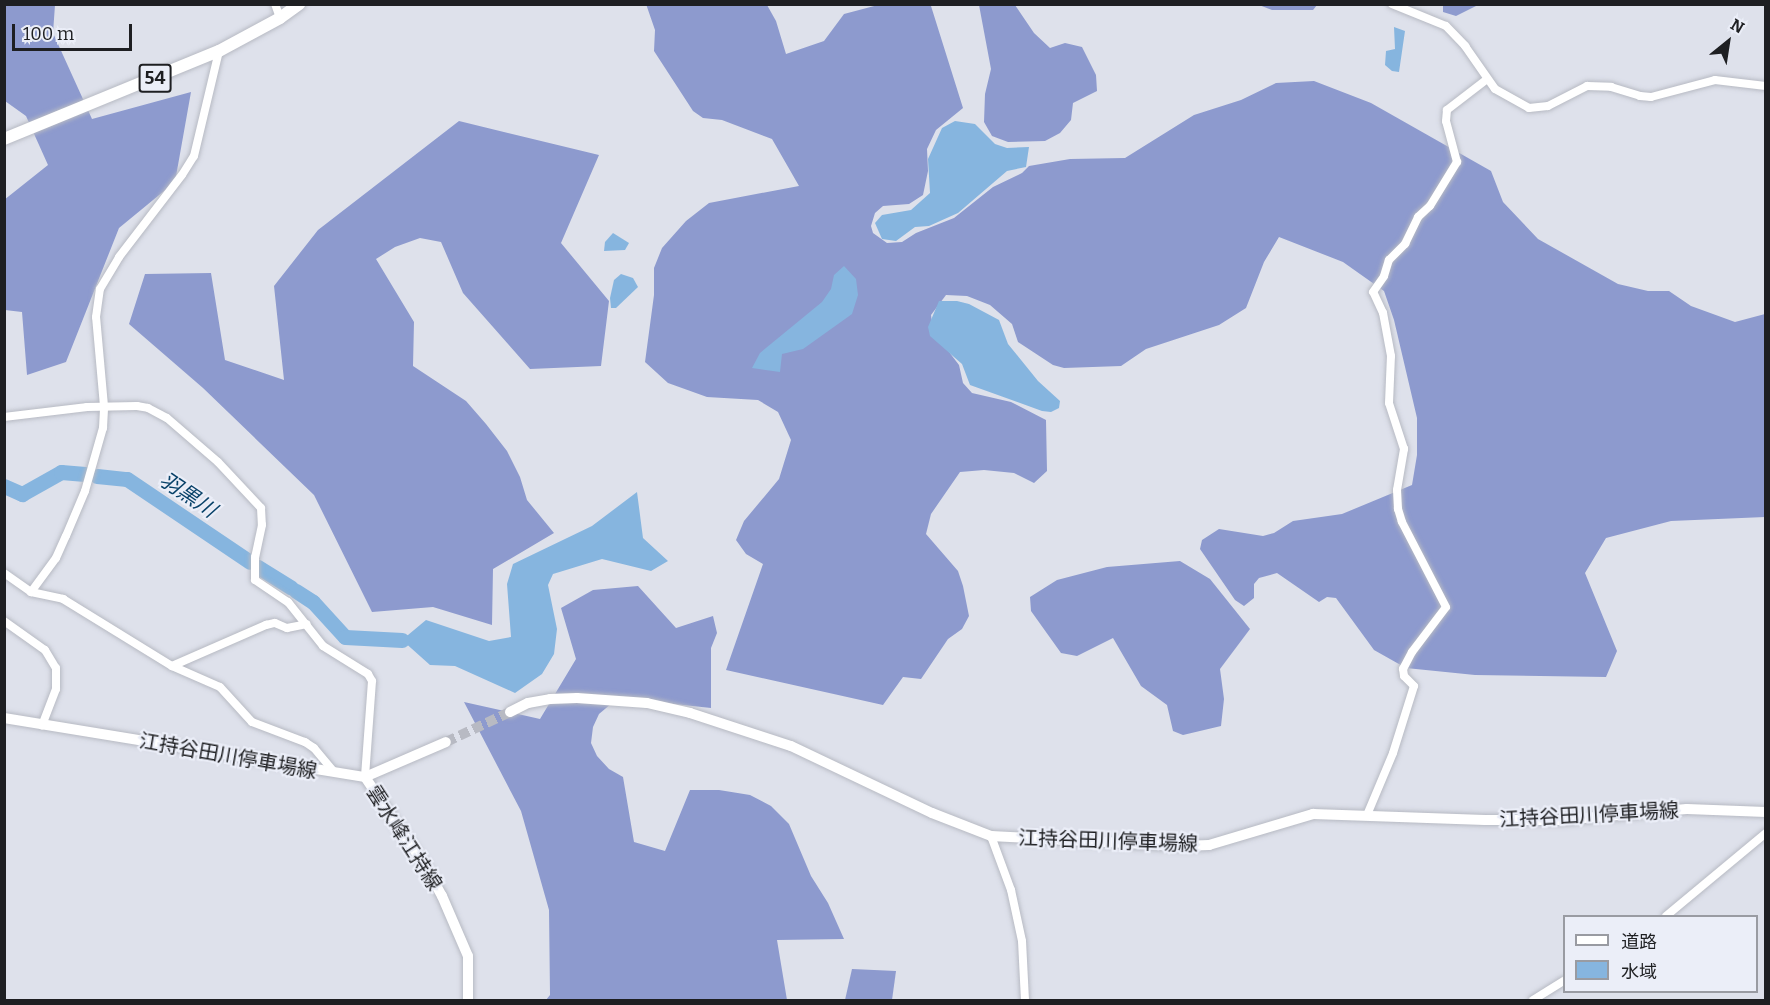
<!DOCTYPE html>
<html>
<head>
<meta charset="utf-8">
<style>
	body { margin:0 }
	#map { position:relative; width:1770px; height:1005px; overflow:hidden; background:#dee1eb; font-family:Bitter,"Noto Sans JP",serif }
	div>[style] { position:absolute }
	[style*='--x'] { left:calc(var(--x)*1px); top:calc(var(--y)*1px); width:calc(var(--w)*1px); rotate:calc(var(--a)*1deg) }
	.forest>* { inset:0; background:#8d9ace }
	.water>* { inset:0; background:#86b5df }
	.river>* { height:15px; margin:-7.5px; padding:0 7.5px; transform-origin:7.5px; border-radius:7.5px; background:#86b5df }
	.secondary-tunnel>* { height:10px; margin-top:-5px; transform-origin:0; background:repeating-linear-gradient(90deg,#b8bac3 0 10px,transparent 0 15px) }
	.roads { filter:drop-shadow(0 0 2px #b7bac3) drop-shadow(0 0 2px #b7bac3) }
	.minor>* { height:8px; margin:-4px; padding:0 4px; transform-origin:4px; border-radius:4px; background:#fff }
	.secondary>* { height:10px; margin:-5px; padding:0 5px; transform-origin:5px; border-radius:5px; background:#fff }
	.primary>* { height:12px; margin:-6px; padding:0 6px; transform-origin:6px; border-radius:6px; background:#fff }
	span { translate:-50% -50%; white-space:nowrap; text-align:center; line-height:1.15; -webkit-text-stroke:4.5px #ebeef8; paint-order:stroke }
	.shield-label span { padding:2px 4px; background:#ebeef8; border:2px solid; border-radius:4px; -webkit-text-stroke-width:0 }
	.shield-label { font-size:18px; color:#1e1f22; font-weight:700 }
	.street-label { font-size:20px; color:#1e1f22 }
	.water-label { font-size:21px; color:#094269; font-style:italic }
	.frame { position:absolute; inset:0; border:6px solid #1e1f22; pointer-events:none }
	.legend { position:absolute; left:1563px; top:915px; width:195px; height:78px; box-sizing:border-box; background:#ebeef8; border:2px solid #999ba2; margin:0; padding:8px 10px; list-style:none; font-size:18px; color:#1e1f22 }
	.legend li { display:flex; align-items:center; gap:12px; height:30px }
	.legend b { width:30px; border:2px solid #999ba2 }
	.north { position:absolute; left:1698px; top:12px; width:60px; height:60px; -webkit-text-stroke:4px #ebeef8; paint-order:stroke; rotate:30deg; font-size:16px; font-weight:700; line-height:24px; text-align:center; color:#1e1f22 }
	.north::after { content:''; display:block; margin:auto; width:21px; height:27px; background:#1e1f22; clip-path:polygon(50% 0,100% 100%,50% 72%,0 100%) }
	.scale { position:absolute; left:12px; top:24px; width:120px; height:27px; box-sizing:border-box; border:3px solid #1e1f22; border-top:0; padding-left:8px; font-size:18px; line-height:21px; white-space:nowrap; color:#1e1f22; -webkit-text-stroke:4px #ebeef8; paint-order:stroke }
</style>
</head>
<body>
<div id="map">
	<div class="forest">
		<div style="clip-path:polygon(646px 4px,767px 5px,776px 21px,786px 54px,824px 41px,844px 14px,878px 5px,931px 6px,963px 108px,936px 130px,927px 149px,928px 171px,923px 195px,909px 204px,883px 206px,875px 213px,871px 226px,873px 233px,887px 243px,902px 242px,916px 233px,954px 218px,993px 187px,1022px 173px,1029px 166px,1070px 159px,1125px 158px,1194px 115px,1241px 100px,1276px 83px,1314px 81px,1371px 103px,1491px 171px,1503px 202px,1538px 239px,1618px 284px,1648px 291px,1669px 291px,1691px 306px,1735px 322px,1765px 314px,1765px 517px,1671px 521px,1606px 538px,1585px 573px,1617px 651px,1606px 677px,1475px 675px,1406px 668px,1374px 650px,1336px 598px,1327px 597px,1319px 602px,1277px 573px,1259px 578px,1254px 584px,1254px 598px,1244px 606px,1235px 600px,1200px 549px,1202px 540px,1219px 529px,1263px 536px,1274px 533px,1293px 521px,1342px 514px,1412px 485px,1417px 455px,1417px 418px,1394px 320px,1384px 291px,1343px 262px,1279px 237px,1264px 262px,1246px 308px,1219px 325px,1146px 349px,1121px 366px,1064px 368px,1053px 365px,1018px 342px,1012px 324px,990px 305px,967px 296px,946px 295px,931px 315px,933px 331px,959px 365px,963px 383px,972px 393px,1011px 402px,1046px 420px,1047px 471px,1034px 483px,1014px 473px,984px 470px,960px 472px,931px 514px,926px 534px,958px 571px,963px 586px,969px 616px,962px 629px,948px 639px,921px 679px,903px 677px,883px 705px,726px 670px,763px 564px,746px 554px,736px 540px,744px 521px,779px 479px,791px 440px,778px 412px,758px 400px,707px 397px,668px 383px,645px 362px,654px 295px,654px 268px,662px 248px,686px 221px,709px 203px,799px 186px,772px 139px,722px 120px,703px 118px,693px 111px,654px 51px,655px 30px)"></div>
		<div style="clip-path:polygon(5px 5px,55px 5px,53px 33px,92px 119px,191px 92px,175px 182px,119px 228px,66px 362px,27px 375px,22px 312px,5px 310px,4px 200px,48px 165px,26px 116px,5px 101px)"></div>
		<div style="clip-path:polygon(979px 5px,1015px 5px,1034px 33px,1050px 48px,1065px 43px,1082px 47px,1096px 75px,1097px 91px,1073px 103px,1071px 120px,1060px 133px,1045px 141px,1008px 142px,992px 136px,984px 122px,985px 94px,991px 69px)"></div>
		<div style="clip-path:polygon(1259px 5px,1317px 5px,1313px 10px,1272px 10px)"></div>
		<div style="clip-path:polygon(1443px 5px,1443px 4px,1478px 5px,1456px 16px,1443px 12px)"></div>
		<div style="clip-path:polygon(459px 121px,599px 155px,561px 243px,609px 301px,601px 366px,530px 369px,463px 293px,441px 242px,420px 238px,395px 247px,376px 259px,414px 322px,413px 366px,466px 401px,486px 424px,507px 451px,520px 477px,527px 500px,554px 533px,493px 569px,492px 625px,433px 607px,372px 612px,314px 495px,203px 388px,129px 324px,145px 274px,211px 273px,225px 360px,284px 380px,274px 286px,318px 230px)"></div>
		<div style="clip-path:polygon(1180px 561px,1210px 579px,1250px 629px,1220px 669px,1224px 699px,1221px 726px,1183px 735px,1173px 731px,1167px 705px,1141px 686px,1113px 638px,1077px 656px,1061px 653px,1031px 611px,1030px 597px,1057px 580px,1107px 567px)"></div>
		<div style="clip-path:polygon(638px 586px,676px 628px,713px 616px,717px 633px,711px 648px,711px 708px,618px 698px,599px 714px,593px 727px,591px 743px,597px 756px,609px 769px,623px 777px,634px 842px,665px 851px,690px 790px,719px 790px,750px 795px,771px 806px,789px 824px,811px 876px,828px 903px,844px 939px,777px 940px,787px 1000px,546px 1000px,550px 995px,549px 910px,521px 811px,464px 702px,540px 719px,576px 659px,561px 608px,593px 590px)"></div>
		<div style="clip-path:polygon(852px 969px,896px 971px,892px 1000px,845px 1000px)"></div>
	</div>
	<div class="water">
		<div style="clip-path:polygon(1394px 27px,1405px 31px,1399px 72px,1392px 71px,1385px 65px,1386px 51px,1395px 49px)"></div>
		<div style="clip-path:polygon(955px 121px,975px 124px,995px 144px,1007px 148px,1029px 147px,1026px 167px,1007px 171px,958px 213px,929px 226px,915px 227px,896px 241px,882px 239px,875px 223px,882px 215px,911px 210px,930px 193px,928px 159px,942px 128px)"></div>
		<div style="clip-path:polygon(613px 233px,629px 243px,625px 250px,604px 251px,605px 242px)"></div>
		<div style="clip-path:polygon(844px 266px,856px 279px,858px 295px,852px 314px,803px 349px,782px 354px,780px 372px,752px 368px,760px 353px,822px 302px,831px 289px,834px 275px)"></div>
		<div style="clip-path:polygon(621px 274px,633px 278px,638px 287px,616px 308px,611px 308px,610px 298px,614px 280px)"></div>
		<div style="clip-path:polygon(939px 301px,957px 301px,969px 304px,999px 320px,1008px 344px,1038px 381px,1060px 401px,1059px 408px,1051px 412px,1042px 411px,970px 385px,962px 364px,930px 336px,928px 327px)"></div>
		<div style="clip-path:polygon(637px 492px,643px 538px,668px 561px,651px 571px,602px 559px,553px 574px,548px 585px,557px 629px,554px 654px,542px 674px,515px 693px,455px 666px,430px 665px,402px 640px,426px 620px,489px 641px,511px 637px,507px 584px,513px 564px,592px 526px)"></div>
	</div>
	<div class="river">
		<div style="--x:97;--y:476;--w:30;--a:6"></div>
		<div style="--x:127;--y:479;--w:148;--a:34"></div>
		<div style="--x:4;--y:486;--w:20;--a:24"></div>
		<div style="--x:22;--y:494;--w:45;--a:-29.4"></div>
		<div style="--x:61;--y:472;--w:24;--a:5"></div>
		<div style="--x:258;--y:567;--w:39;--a:32"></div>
		<div style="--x:296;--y:591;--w:20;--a:33"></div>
		<div style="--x:313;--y:602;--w:47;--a:47.6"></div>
		<div style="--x:345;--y:637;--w:57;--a:3"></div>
	</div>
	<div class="secondary-tunnel">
		<div style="--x:446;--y:742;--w:71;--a:-25.1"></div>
	</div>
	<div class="roads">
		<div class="minor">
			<div style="--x:275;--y:4;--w:15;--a:70"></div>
			<div style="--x:1392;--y:4;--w:58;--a:22.2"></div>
			<div style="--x:1446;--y:26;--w:28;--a:46"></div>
			<div style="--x:1465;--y:46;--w:52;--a:55.1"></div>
			<div style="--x:1495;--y:89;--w:39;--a:29"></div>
			<div style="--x:1529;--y:108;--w:19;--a:-6"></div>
			<div style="--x:1548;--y:106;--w:44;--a:-27.1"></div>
			<div style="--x:1587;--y:86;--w:24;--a:2"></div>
			<div style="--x:1611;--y:87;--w:30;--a:17"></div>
			<div style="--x:1640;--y:96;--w:11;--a:5"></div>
			<div style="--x:1651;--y:97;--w:66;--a:-14.9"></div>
			<div style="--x:1715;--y:80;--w:51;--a:6.7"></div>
			<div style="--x:4;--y:417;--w:84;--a:-6.9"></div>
			<div style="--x:87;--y:407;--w:50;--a:-1.1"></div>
			<div style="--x:137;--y:406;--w:11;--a:10"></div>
			<div style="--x:148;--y:408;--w:21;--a:28"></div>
			<div style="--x:167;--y:418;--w:67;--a:40.8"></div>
			<div style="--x:218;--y:462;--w:63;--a:46.9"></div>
			<div style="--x:261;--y:508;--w:17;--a:87"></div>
			<div style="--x:262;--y:525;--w:33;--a:102"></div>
			<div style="--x:255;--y:557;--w:23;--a:90"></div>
			<div style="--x:255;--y:580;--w:40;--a:34"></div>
			<div style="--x:288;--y:602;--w:56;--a:51.5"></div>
			<div style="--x:323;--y:646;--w:53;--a:31.9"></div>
			<div style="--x:368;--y:674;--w:8;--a:60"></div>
			<div style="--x:372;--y:681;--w:96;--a:94.2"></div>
			<div style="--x:4;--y:573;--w:33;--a:35"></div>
			<div style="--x:31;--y:592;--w:33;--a:12"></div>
			<div style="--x:63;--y:599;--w:128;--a:31.6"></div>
			<div style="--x:172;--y:666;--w:52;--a:23.6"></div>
			<div style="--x:220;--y:687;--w:47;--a:47.6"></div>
			<div style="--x:252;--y:722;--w:57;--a:20.7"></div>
			<div style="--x:305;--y:742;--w:11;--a:34"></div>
			<div style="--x:314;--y:748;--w:31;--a:50"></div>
			<div style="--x:31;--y:592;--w:42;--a:-53.7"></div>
			<div style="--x:56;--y:558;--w:24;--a:-66"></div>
			<div style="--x:66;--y:536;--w:49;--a:-67.1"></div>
			<div style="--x:85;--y:491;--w:66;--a:-74.1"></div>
			<div style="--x:103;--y:428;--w:22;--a:-87"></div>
			<div style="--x:104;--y:406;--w:89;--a:-95.1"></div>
			<div style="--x:96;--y:317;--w:28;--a:-82"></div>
			<div style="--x:100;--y:289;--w:37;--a:-59"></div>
			<div style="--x:119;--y:257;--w:103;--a:-52.5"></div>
			<div style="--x:182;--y:175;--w:22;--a:-58"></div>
			<div style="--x:194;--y:156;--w:108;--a:-76.6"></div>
			<div style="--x:4;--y:621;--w:50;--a:35.3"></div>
			<div style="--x:45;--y:650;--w:21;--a:59"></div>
			<div style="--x:56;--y:668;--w:21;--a:90"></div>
			<div style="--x:56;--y:689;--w:39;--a:111"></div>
			<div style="--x:172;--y:666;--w:103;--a:-23.6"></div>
			<div style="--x:266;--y:625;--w:9;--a:-13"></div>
			<div style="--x:275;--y:623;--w:13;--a:23"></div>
			<div style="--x:287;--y:628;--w:20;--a:-11"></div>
			<div style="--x:1367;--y:815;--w:67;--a:-67.2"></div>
			<div style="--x:1393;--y:753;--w:70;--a:-72.6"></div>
			<div style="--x:1414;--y:686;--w:14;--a:-135"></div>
			<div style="--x:1404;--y:676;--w:7;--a:-98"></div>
			<div style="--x:1403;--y:669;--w:19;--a:-62"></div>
			<div style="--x:1412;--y:652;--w:56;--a:-52.9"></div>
			<div style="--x:1446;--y:607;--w:96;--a:-117.4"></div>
			<div style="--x:1402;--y:522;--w:14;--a:-107"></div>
			<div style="--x:1398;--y:509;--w:19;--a:-93"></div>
			<div style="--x:1397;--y:490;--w:42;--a:-80.3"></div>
			<div style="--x:1404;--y:449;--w:48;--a:-108.1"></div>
			<div style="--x:1389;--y:403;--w:47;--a:-87.6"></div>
			<div style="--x:1391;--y:356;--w:44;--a:-100.5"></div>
			<div style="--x:1383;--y:313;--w:23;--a:-115"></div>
			<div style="--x:1373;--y:292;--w:19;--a:-55"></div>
			<div style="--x:1384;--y:276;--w:17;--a:-73"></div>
			<div style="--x:1389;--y:260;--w:23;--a:-45"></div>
			<div style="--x:1405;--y:244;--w:30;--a:-64"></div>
			<div style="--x:1418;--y:217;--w:16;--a:-43"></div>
			<div style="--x:1430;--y:206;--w:52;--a:-58.5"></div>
			<div style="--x:1457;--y:162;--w:42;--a:-105"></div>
			<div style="--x:1446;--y:121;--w:11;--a:-85"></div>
			<div style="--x:1447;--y:110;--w:49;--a:-37.6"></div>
			<div style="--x:991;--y:836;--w:58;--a:69.7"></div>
			<div style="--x:1011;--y:890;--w:52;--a:77.8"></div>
			<div style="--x:1022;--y:941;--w:59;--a:87.1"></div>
			<div style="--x:1666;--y:916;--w:130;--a:-39.7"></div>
			<div style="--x:1533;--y:1000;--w:36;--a:-32"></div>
		</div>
		<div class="secondary">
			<div style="--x:510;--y:712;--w:20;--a:-27"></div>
			<div style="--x:528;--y:703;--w:22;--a:-10"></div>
			<div style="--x:550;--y:699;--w:27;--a:-2"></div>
			<div style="--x:577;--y:698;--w:70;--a:4.1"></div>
			<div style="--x:647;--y:703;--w:44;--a:13.1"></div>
			<div style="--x:690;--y:713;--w:106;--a:18.1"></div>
			<div style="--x:791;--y:746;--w:156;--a:25.4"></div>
			<div style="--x:932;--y:813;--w:63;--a:21.3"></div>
			<div style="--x:991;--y:836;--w:192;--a:3"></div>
			<div style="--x:1183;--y:846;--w:26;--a:-2"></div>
			<div style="--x:1209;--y:845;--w:109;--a:-16.6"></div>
			<div style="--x:1313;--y:814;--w:172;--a:2"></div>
			<div style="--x:1485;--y:820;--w:76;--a:0"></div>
			<div style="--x:1561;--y:820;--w:126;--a:-5"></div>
			<div style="--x:1687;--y:809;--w:79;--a:2.2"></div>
			<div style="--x:4;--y:718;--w:366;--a:9.3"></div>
			<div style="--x:365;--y:777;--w:88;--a:-23.4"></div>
			<div style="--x:365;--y:777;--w:111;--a:56"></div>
			<div style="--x:427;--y:869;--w:31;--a:61"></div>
			<div style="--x:442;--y:896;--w:65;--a:66.6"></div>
			<div style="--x:468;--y:956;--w:44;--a:90"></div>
		</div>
		<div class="primary">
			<div style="--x:4;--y:139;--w:232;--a:-22.3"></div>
			<div style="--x:219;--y:51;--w:69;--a:-28.4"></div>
			<div style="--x:280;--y:18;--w:24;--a:-36"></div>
		</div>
	</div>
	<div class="shield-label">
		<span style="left:155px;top:78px">54</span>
	</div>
	<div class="street-label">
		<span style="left:228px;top:756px;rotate:10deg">江持谷田川停車場線</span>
		<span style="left:1589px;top:815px;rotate:-3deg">江持谷田川停車場線</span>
		<span style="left:404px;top:838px;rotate:57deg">雲水峰江持線</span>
		<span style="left:1108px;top:841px;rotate:2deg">江持谷田川停車場線</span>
	</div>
	<div class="water-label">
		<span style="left:188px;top:495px;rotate:34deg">羽黒川</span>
	</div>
	<div class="frame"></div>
	<ul class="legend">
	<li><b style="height:8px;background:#fff"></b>道路</li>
	<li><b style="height:16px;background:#86b5df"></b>水域</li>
	</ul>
	<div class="north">N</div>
	<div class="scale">100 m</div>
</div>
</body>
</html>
